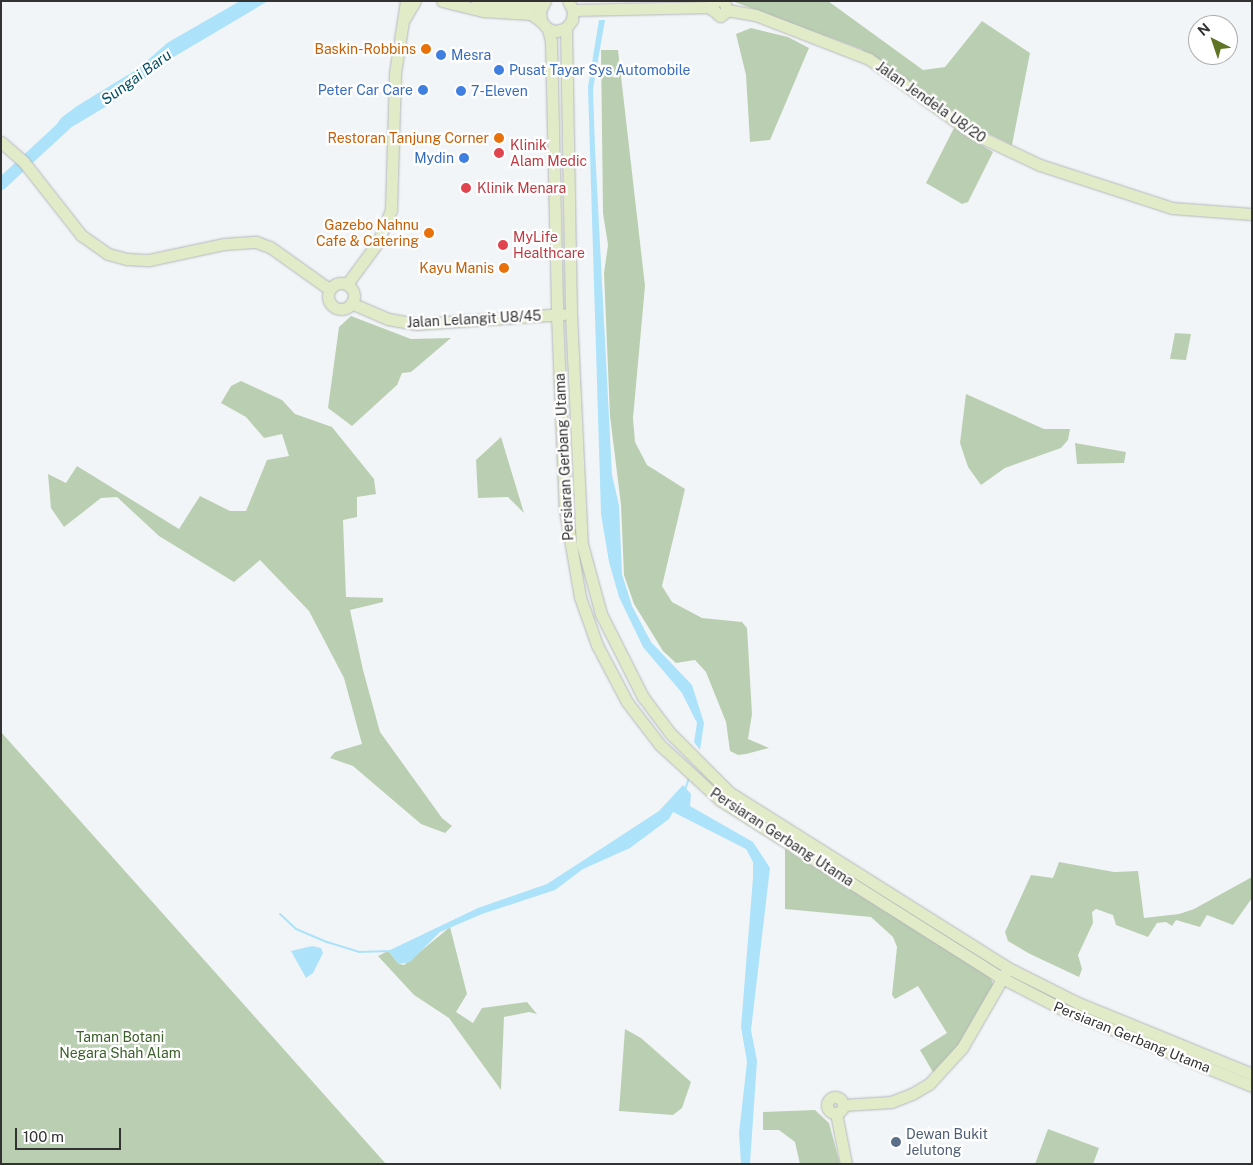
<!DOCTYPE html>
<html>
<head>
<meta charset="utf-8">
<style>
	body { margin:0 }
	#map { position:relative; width:1253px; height:1165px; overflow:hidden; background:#f2f5f7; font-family:"Public Sans",sans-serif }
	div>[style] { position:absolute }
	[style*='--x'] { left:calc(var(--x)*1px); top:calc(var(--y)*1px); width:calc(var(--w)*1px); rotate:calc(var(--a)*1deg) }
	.green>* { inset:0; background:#bacfb2 }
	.water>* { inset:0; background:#ace3fa }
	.stream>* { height:2px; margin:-1px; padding:0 1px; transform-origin:1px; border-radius:1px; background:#ace3fa }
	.river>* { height:12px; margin:-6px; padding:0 6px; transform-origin:6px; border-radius:6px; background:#ace3fa }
	.roads { filter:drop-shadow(0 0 1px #b5b7ba) drop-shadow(0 0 1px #b5b7ba) }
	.secondary>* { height:11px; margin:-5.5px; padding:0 5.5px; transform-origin:5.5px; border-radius:5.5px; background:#e2ebc8 }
	.secondary>.ring { margin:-5.5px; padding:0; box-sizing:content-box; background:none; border:11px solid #e2ebc8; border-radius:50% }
	.dots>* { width:14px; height:14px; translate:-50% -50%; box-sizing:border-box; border:2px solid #fff; border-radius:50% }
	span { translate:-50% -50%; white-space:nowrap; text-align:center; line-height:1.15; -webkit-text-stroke:4.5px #fff; paint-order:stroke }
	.food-label { font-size:14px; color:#c56008 }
	.right { translate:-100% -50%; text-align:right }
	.shop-label { font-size:14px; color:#366cbe }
	.left { translate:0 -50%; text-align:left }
	.street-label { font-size:14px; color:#323233 }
	.health-label { font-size:14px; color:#be3a42 }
	.park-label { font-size:14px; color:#3b612a }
	.service-label { font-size:14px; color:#4e5e75 }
	.water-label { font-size:15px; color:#004e64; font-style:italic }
	.frame { position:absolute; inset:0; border:2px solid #323233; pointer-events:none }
	.north { position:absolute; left:1188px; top:15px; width:50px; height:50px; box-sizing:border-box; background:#fff; border:1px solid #adadad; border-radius:50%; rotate:319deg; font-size:14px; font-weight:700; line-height:20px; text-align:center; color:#323233 }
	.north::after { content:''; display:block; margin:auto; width:18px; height:22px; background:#5f7424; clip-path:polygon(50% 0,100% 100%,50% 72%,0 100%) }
	.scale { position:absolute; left:15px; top:1128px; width:106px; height:22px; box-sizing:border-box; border:2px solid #323233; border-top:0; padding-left:6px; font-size:15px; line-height:18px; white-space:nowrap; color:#323233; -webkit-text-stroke:4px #fff; paint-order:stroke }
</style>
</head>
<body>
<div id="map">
	<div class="green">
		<div style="clip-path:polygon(732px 1px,828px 1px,923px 70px,945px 67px,982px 21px,1030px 53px,1012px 145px,977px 128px,861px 49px)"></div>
		<div style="clip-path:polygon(751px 28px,788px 37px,809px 48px,770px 140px,750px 142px,746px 75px,736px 34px)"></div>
		<div style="clip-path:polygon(601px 50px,618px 50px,645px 286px,633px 418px,635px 442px,647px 465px,685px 489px,662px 586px,672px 602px,702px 618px,742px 622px,747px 628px,752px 714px,748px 739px,769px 748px,746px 754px,738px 755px,730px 751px,726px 722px,706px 672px,695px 660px,676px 663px,663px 651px,634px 604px,624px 575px,621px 505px,610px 416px,604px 273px,608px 245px,603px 213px)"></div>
		<div style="clip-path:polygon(954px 128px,993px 152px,968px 202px,962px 204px,926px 183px)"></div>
		<div style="clip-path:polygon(351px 316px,411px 339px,451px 338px,411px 372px,402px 373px,397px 385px,352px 426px,328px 408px,339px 327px)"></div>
		<div style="clip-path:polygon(1175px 333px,1191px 334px,1186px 360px,1170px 359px)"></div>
		<div style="clip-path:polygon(241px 381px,282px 400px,295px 414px,332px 427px,374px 479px,376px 494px,357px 497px,357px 517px,343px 520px,346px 597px,383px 598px,383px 602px,350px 610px,363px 670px,380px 732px,442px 818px,452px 826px,445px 833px,421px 824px,353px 766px,330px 758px,335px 752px,362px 744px,344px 678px,309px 611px,260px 560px,234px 582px,159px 536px,117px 497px,101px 498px,64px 527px,51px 508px,48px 474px,66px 483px,77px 466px,179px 529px,200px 496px,230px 511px,246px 511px,267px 460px,289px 456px,282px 434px,264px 438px,246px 417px,221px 403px,231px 386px)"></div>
		<div style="clip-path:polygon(966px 394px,1044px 429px,1070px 429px,1068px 440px,1061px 448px,1005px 468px,981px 485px,968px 467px,960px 443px)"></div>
		<div style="clip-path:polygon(501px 437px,524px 513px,508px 497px,478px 498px,476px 460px)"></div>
		<div style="clip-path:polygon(1075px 443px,1126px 452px,1124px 463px,1077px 464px)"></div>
		<div style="clip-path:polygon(1px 732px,386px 1164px,1px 1164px)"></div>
		<div style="clip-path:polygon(785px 849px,990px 976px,994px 986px,960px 1046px,934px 1074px,920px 1050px,947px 1033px,918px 986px,895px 999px,892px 995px,897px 947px,893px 937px,871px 917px,785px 909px)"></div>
		<div style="clip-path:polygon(1059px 862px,1114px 872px,1138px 871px,1144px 918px,1179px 914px,1194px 909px,1252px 877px,1252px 898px,1233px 925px,1207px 915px,1200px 927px,1176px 920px,1172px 926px,1166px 922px,1157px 923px,1148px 937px,1116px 925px,1113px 915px,1096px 909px,1092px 912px,1093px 923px,1078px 955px,1082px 969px,1079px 977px,1030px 954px,1008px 941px,1005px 932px,1031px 875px,1053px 878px)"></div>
		<div style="clip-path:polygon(450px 927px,467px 994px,456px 1012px,473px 1023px,482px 1008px,527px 1002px,537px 1014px,529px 1012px,504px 1017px,501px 1090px,449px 1018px,414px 995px,378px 956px,388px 951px,399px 964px,404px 965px)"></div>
		<div style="clip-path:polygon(625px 1029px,641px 1038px,691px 1082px,682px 1108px,673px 1115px,619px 1111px)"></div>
		<div style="clip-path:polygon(815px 1110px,829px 1123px,840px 1164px,800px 1164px,795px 1142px,779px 1130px,763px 1130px,763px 1112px)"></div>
		<div style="clip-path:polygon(1048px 1129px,1099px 1148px,1093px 1164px,1035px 1164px)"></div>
	</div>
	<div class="water">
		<div style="clip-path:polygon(240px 1px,268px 1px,172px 58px,117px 100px,55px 137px,51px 133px,61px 118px,77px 106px,139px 68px,167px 43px)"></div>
		<div style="clip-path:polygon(599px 20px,605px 20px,593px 89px,595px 148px,612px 475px,619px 505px,622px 574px,632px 606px,651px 642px,692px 685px,704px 723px,700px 750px,694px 742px,697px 723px,682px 693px,643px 647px,619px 597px,609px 562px,601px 514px,588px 87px)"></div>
		<div style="clip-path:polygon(683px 785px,691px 794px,690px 806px,753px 842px,770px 868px,751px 1030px,757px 1061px,750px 1164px,741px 1164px,739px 1133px,747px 1062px,741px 1027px,753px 878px,753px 862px,746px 849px,673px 812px,669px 819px,630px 848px,583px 869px,555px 890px,482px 914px,440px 932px,410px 962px,399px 964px,388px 951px,478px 908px,547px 884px,659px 811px)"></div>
		<div style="clip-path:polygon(312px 946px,321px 948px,323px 953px,313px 973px,306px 978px,291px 951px)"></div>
	</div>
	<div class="stream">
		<div style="--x:685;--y:790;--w:13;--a:-72"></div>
		<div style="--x:280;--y:914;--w:22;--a:43"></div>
		<div style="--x:296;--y:929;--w:34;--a:23"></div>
		<div style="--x:327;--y:942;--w:34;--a:17"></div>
		<div style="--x:359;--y:952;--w:31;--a:-2"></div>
	</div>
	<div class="river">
		<div style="--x:1;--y:184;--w:87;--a:-42.7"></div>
	</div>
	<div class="roads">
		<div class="secondary">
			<div style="--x:442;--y:1;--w:42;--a:13.7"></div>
			<div style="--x:483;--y:11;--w:48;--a:3.6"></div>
			<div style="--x:531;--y:14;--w:12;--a:35"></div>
			<div style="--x:477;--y:1;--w:51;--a:4.5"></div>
			<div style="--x:528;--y:5;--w:16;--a:-14"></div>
			<div style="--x:545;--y:1;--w:10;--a:119"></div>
			<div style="--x:540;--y:10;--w:11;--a:85"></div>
			<div style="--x:541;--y:21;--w:11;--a:49"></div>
			<div style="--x:548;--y:29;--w:9;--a:13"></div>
			<div style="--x:557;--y:31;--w:9;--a:-18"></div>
			<div style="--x:566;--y:28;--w:10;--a:-53"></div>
			<div style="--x:572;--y:20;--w:10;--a:-84"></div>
			<div style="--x:573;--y:10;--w:10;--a:-119"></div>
			<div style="--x:715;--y:1;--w:9;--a:111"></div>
			<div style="--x:712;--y:9;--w:11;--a:41"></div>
			<div style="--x:720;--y:16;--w:9;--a:-36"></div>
			<div style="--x:727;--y:11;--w:10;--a:-107"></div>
			<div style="--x:573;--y:10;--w:139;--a:-1.2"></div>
			<div style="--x:727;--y:10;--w:29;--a:10"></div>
			<div style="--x:756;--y:15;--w:121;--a:21.3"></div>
			<div style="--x:869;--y:59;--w:127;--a:35.7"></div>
			<div style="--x:972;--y:133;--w:75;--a:25.2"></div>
			<div style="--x:1040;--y:165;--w:139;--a:18"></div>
			<div style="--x:1172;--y:208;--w:80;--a:4.3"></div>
			<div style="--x:405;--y:18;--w:20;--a:-60"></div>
			<div style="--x:566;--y:28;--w:286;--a:89"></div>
			<div style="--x:571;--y:314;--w:230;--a:87.3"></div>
			<div style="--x:582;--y:544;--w:73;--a:74.8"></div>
			<div style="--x:601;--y:614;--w:93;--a:63.2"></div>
			<div style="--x:643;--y:697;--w:45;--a:53.1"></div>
			<div style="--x:670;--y:733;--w:83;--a:45"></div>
			<div style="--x:729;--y:792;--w:330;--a:32.2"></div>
			<div style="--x:1008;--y:968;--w:78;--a:26.6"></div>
			<div style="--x:1078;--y:1003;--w:188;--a:22.2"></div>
			<div style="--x:548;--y:29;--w:12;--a:76"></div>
			<div style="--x:551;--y:41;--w:274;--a:88.7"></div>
			<div style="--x:557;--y:315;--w:195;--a:87.7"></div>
			<div style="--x:565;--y:510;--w:88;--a:80.2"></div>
			<div style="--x:580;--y:597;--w:51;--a:70.5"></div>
			<div style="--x:597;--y:645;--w:64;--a:62.2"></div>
			<div style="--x:627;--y:702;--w:54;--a:52.5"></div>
			<div style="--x:660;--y:745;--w:81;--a:42.5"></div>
			<div style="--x:720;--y:800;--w:329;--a:32.3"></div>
			<div style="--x:998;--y:976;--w:70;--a:27.3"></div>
			<div style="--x:1060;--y:1008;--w:207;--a:22.1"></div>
			<div style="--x:1;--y:142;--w:29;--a:41"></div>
			<div style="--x:23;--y:161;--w:94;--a:51.9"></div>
			<div style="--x:81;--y:235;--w:33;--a:35"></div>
			<div style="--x:108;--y:254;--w:20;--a:15"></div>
			<div style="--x:127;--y:259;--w:22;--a:3"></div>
			<div style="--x:149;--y:260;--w:77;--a:-12"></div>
			<div style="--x:224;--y:244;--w:32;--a:-4"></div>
			<div style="--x:256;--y:242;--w:15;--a:20"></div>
			<div style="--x:270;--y:247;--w:72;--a:35.4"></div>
			<div class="ring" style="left:328px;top:283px;width:15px;height:15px"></div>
			<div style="--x:347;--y:284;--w:52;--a:-53.6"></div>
			<div style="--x:378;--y:242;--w:35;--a:-68"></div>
			<div style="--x:391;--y:210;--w:137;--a:-88.3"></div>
			<div style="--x:395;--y:73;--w:73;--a:-81.3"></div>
			<div style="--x:351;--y:303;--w:40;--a:23.4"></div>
			<div style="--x:388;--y:319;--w:29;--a:10"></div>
			<div style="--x:417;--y:324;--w:146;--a:-3.9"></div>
			<div class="ring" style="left:827px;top:1097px;width:5px;height:5px"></div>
			<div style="--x:843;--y:1105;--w:48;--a:-3.6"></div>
			<div style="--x:891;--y:1102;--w:22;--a:-21"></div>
			<div style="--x:912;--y:1094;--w:21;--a:-31"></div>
			<div style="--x:930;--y:1083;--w:47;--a:-47.6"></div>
			<div style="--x:962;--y:1048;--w:88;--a:-59.9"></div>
			<div style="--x:836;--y:1113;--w:52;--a:78.9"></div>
		</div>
	</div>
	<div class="dots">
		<div style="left:426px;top:49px;background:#e8710a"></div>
		<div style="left:441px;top:55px;background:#3f7fe0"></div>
		<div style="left:499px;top:70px;background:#3f7fe0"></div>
		<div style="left:423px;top:90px;background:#3f7fe0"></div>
		<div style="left:461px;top:91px;background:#3f7fe0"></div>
		<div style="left:499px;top:138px;background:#e8710a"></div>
		<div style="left:499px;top:153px;background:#e0444e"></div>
		<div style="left:464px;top:158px;background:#3f7fe0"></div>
		<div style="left:466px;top:188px;background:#e0444e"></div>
		<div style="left:429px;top:233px;background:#e8710a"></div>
		<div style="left:503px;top:245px;background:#e0444e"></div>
		<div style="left:504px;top:268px;background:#e8710a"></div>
		<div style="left:896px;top:1142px;background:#5c6f8a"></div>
	</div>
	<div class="food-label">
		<span class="right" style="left:416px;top:49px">Baskin-Robbins</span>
		<span class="right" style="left:489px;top:138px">Restoran Tanjung Corner</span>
		<span class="right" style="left:419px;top:233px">Gazebo Nahnu<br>Cafe &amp; Catering</span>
		<span class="right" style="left:494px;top:268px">Kayu Manis</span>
	</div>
	<div class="shop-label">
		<span class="left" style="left:451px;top:55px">Mesra</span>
		<span class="left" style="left:509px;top:70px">Pusat Tayar Sys Automobile</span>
		<span class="right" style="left:413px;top:90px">Peter Car Care</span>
		<span class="left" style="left:471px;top:91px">7-Eleven</span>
		<span class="right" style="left:454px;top:158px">Mydin</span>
	</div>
	<div class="street-label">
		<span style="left:931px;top:102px;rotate:35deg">Jalan Jendela U8/20</span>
		<span style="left:474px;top:319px;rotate:-3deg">Jalan Lelangit U8/45</span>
		<span style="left:564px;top:457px;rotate:-93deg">Persiaran Gerbang Utama</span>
		<span style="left:782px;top:837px;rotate:33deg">Persiaran Gerbang Utama</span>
		<span style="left:1132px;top:1037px;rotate:22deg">Persiaran Gerbang Utama</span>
	</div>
	<div class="health-label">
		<span class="left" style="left:510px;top:153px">Klinik<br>Alam Medic</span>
		<span class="left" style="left:477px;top:188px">Klinik Menara</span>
		<span class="left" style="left:513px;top:245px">MyLife<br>Healthcare</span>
	</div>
	<div class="park-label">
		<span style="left:120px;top:1045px">Taman Botani<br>Negara Shah Alam</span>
	</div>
	<div class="service-label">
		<span class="left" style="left:906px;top:1142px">Dewan Bukit<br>Jelutong</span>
	</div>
	<div class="water-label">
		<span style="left:136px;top:77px;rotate:-36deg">Sungai Baru</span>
	</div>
	<div class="frame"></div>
	<div class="north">N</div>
	<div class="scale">100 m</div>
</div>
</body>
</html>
